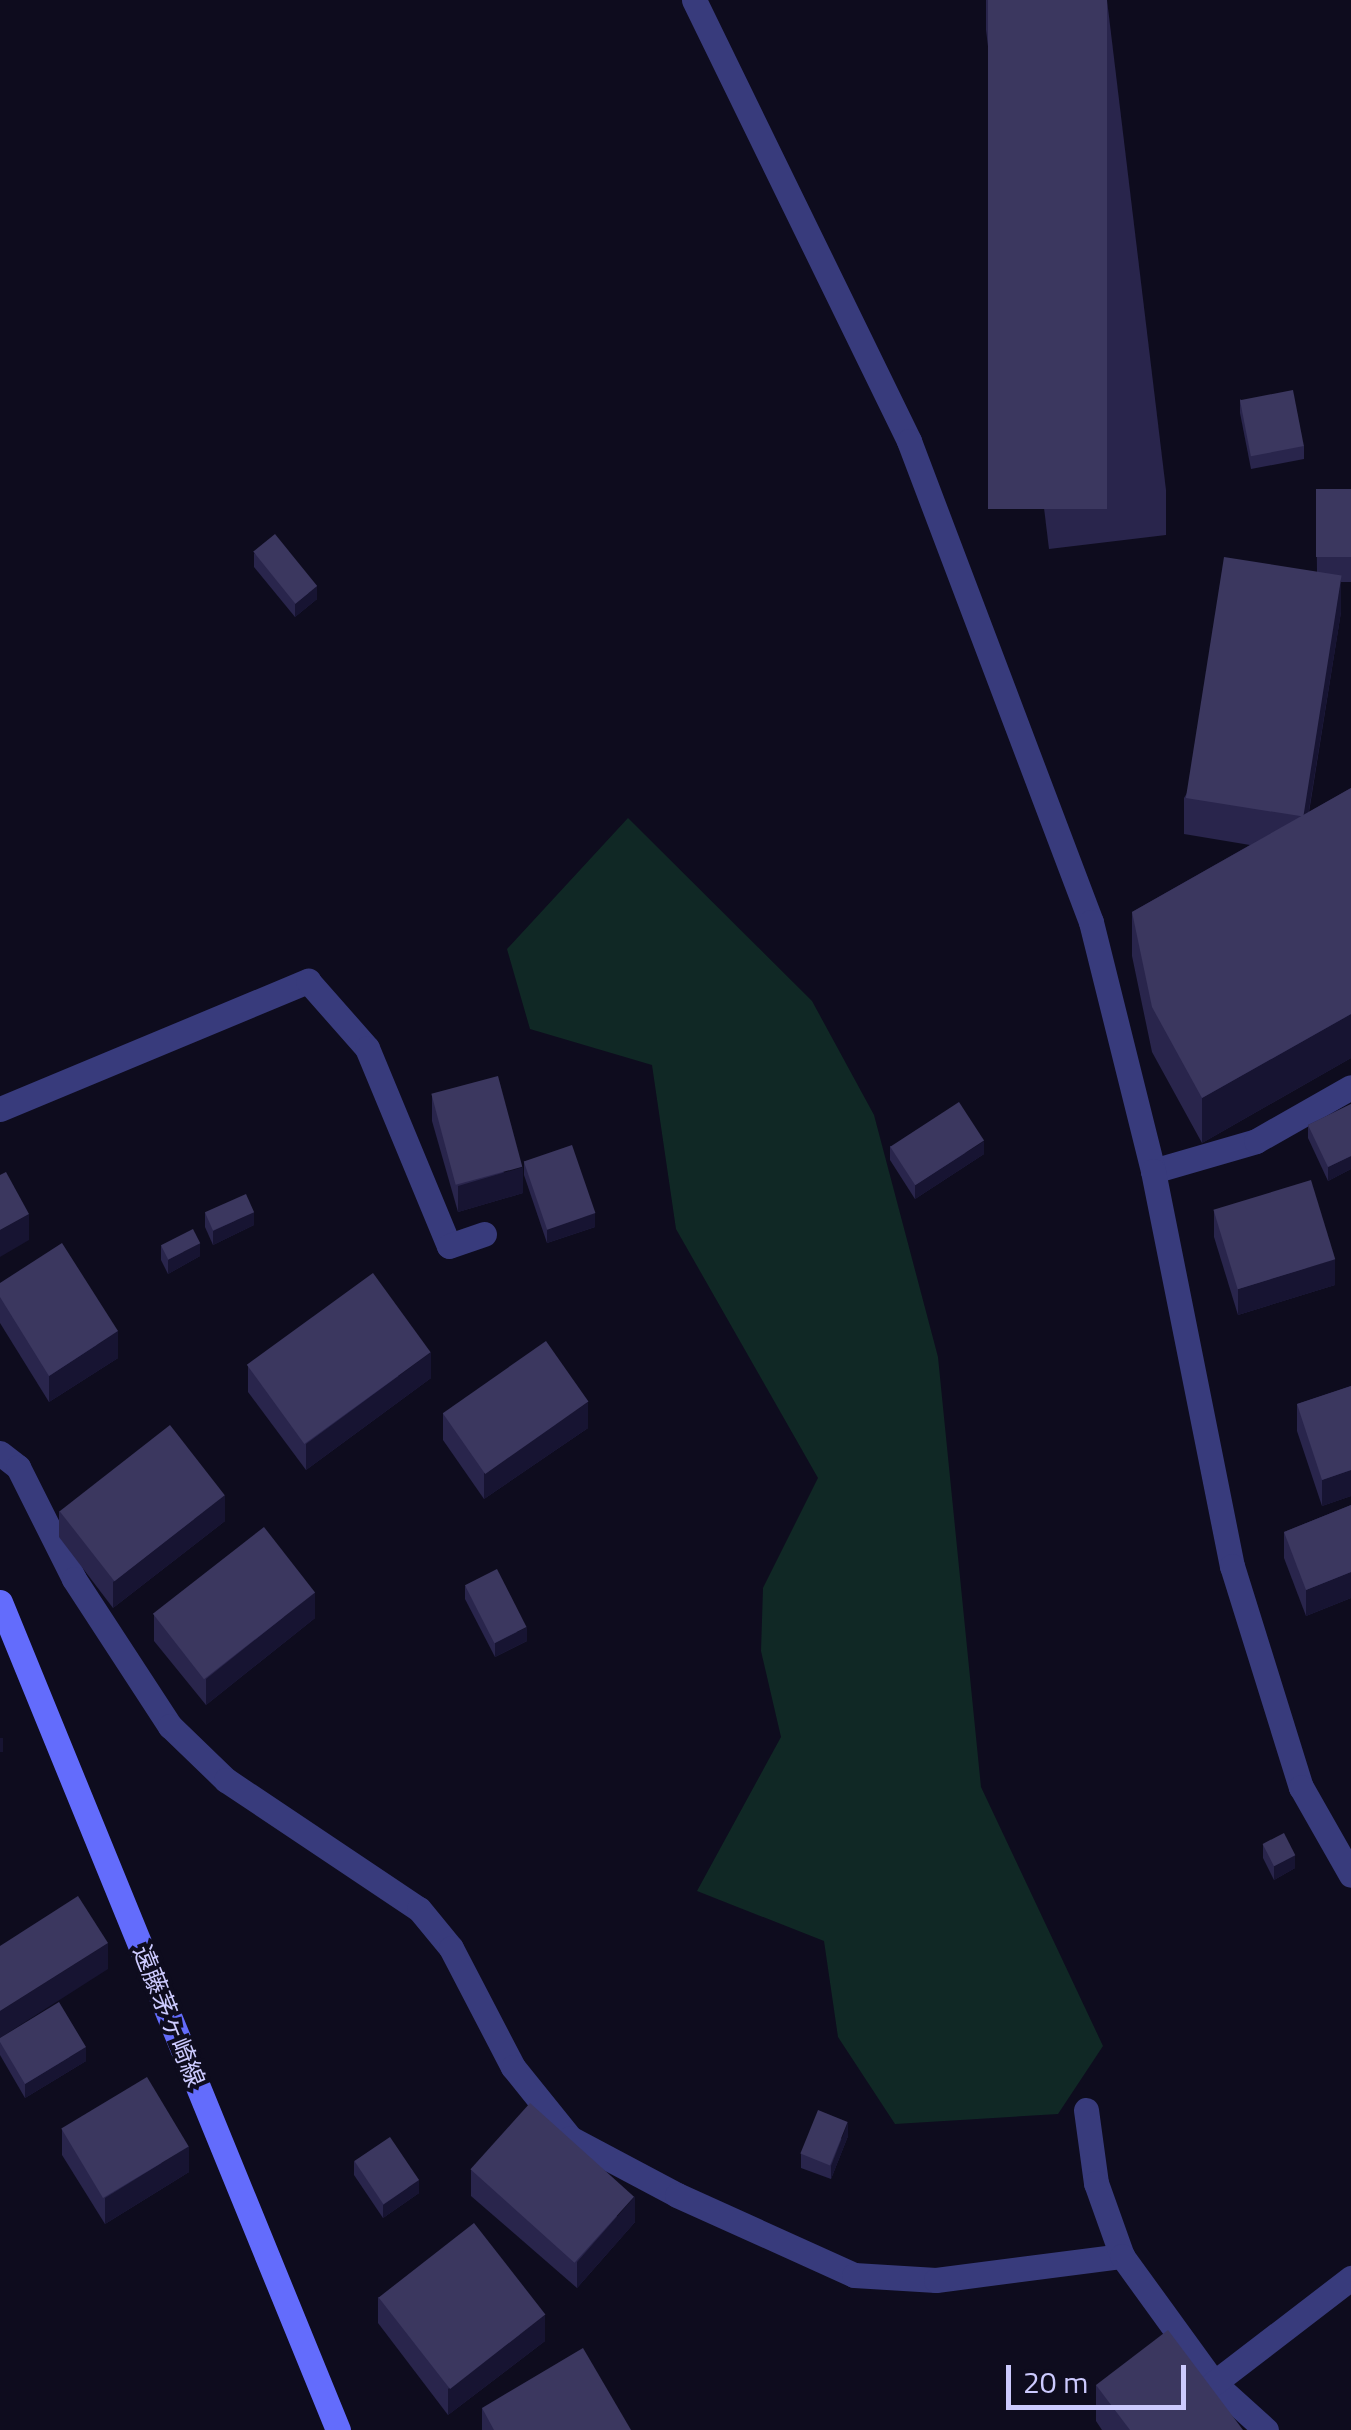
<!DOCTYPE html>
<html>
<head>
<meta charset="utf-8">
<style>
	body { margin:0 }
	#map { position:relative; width:1351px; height:2430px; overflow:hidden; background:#0e0c1e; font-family:"Titillium Web","Noto Sans JP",sans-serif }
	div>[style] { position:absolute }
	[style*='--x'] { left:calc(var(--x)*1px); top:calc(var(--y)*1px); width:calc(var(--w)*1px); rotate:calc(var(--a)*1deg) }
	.green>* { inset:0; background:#102825 }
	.service>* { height:25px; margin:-12.5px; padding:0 12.5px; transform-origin:12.5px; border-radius:12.5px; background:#383b7c }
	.minor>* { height:25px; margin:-12.5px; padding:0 12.5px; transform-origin:12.5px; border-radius:12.5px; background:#383b7c }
	.secondary>* { height:25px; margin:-12.5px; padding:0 12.5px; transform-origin:12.5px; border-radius:12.5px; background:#636cfc }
	.wall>* { inset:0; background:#29254c }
	.shaded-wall>* { inset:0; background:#171432; transform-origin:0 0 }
	.building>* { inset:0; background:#3b375f; transform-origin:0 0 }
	span { translate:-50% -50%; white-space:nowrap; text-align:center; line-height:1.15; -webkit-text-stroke:8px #0e0c1e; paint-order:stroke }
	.street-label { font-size:25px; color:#cccafe }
	.scale { position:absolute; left:1006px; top:2365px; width:180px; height:45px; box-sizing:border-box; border:5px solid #cccafe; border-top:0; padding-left:12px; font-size:30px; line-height:35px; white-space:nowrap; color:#cccafe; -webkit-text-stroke:8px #0e0c1e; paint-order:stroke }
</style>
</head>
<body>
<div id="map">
	<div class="green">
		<div style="clip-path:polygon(628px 818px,812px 1001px,874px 1115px,938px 1357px,981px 1787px,1103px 2046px,1058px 2114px,895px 2124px,838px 2037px,824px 1941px,697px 1891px,781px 1737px,761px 1651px,763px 1588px,818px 1478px,676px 1229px,652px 1065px,530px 1029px,507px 949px)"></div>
	</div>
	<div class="service">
		<div style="--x:0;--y:1109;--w:334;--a:-22.6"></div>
		<div style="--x:308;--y:981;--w:89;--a:48.6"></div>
		<div style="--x:367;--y:1048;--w:214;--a:67.5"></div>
		<div style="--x:449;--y:1246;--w:37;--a:-19"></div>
		<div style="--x:1153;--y:1171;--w:107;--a:-16.2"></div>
		<div style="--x:1256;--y:1141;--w:109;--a:-29.6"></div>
		<div style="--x:0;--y:1453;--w:23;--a:38"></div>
		<div style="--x:18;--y:1467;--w:125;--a:63.4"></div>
		<div style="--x:74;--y:1579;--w:176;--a:56.9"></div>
		<div style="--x:170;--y:1726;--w:78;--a:44"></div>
		<div style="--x:226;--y:1780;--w:232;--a:33.8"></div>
		<div style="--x:419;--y:1909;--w:50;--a:50.6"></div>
		<div style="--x:451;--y:1948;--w:134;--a:62.5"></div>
		<div style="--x:513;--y:2067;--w:91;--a:51.2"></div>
		<div style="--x:570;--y:2138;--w:121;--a:28"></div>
		<div style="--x:677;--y:2195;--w:194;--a:24.3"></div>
		<div style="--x:854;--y:2275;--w:82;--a:3.5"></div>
		<div style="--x:936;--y:2280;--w:188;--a:-7.4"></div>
	</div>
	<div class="minor">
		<div style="--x:694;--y:0;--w:491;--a:64"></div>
		<div style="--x:909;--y:441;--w:514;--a:69.27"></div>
		<div style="--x:1091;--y:922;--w:257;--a:76"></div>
		<div style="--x:1153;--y:1171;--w:403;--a:78.7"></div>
		<div style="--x:1232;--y:1566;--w:232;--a:72.7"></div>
		<div style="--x:1301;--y:1787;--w:101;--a:60.4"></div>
		<div style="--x:1086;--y:2110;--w:74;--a:82.2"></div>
		<div style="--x:1096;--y:2183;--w:77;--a:70.4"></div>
		<div style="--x:1122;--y:2256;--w:157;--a:54.1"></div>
		<div style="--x:1266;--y:2430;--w:70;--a:-137.9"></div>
		<div style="--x:1214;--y:2383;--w:173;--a:-37.5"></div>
	</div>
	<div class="secondary">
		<div style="--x:0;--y:1602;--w:894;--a:67.79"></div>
	</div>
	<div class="wall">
		<div style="clip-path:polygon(986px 0,1107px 0,1166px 490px,1166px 535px,1049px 549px,986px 30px)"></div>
		<div style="clip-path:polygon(1240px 399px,1304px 446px,1304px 459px,1251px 469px,1240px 413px)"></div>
		<div style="clip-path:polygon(1316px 489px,1351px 489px,1351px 582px,1341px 582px,1341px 612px,1309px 812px,1351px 788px,1351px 1058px,1202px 1143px,1152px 1052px,1132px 956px,1132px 912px,1250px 845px,1184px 834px,1184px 798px,1317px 572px)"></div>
		<div style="clip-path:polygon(254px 553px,317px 599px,295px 617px,254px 567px)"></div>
		<div style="clip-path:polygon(432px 1095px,523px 1193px,458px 1212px,432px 1121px)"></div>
		<div style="clip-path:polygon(1351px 1104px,1351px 1169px,1328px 1181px,1308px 1138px,1308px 1125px)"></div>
		<div style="clip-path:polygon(890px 1146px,984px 1154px,915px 1199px,890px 1160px)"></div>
		<div style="clip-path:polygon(524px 1161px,595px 1227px,547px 1243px,524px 1175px)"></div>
		<div style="clip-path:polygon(1214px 1211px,1335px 1285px,1238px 1315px,1214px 1237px)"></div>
		<div style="clip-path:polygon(205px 1213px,254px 1225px,213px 1245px,205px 1227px)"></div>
		<div style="clip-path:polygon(161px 1246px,200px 1256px,168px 1274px,161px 1260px)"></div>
		<div style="clip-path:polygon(0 1283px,118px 1358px,49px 1402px,0 1323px)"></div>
		<div style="clip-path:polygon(248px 1366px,431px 1378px,306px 1470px,248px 1392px)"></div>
		<div style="clip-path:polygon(1351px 1386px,1351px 1496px,1322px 1506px,1297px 1431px,1297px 1404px)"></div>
		<div style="clip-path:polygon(443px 1413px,588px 1428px,484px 1499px,443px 1440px)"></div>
		<div style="clip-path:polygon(1351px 1505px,1351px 1598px,1306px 1616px,1284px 1558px,1284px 1532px)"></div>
		<div style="clip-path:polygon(59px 1511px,225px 1521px,113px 1608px,59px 1537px)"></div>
		<div style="clip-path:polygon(465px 1586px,527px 1641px,495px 1657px,465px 1599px)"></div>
		<div style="clip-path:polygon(154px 1615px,315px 1618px,206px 1705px,154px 1641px)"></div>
		<div style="clip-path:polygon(1263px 1844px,1295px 1868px,1274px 1880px,1263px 1858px)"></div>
		<div style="clip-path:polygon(0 2038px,86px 2061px,25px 2098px,0 2055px)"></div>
		<div style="clip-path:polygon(62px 2129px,189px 2172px,105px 2224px,62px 2155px)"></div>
		<div style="clip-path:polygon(848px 2136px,831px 2179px,801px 2168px,801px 2154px)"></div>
		<div style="clip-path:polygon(354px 2161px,419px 2193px,383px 2218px,354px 2175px)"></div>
		<div style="clip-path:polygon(471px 2170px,635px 2222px,577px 2288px,471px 2196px)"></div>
		<div style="clip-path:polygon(378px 2297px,545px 2341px,448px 2415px,378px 2323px)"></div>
		<div style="clip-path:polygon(1096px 2385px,1243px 2430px,1102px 2430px,1096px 2421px)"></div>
		<div style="clip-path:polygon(482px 2408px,631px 2430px,482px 2430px)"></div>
	</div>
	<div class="shaded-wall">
		<div style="clip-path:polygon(1341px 576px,1341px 612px,1302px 853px,1302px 817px)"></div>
		<div style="clip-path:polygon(317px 586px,317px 599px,295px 617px,295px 604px)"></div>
		<div style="clip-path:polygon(1351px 1014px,1351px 1058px,1202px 1143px,1202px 1098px)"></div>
		<div style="clip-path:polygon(984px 1141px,984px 1154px,915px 1199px,915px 1185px)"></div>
		<div style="clip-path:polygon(1351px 1156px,1351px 1169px,1328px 1181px,1328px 1167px)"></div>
		<div style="clip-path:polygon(523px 1167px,523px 1193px,458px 1212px,458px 1186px)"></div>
		<div style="clip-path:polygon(254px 1212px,254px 1225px,213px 1245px,213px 1231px)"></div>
		<div style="clip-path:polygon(595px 1213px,595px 1227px,547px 1243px,547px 1229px)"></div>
		<div style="clip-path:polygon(29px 1214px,29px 1240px,0 1257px,0 1230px)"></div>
		<div style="clip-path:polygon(200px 1243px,200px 1256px,168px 1274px,168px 1260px)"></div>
		<div style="clip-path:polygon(1335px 1259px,1335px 1285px,1238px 1315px,1238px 1289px)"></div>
		<div style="clip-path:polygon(118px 1331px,118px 1358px,49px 1402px,49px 1376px)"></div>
		<div style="clip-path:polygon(431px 1352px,431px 1378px,306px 1470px,306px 1444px)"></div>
		<div style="clip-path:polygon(588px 1402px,588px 1428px,484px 1499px,484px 1473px)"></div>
		<div style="clip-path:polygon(1351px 1470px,1351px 1496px,1322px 1506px,1322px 1480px)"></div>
		<div style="clip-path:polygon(225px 1495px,225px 1521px,113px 1608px,113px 1582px)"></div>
		<div style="clip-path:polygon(1351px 1572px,1351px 1598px,1306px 1616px,1306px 1590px)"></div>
		<div style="clip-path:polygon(315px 1592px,315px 1618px,206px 1705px,206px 1679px)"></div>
		<div style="clip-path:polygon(527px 1627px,527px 1641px,495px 1657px,495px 1643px)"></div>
		<div style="left:3px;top:1738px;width:14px;height:3px;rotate:90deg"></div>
		<div style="clip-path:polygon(1295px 1855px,1295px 1868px,1274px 1880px,1274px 1866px)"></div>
		<div style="clip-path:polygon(108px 1943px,108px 1969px,0 2038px,0 2011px)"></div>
		<div style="clip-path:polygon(86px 2047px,86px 2061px,25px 2098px,25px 2084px)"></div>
		<div style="clip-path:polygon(848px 2122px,848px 2136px,831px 2179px,831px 2166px)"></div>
		<div style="clip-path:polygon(189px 2146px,189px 2172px,105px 2224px,105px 2198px)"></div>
		<div style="clip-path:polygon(419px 2180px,419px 2193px,383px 2218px,383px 2205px)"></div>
		<div style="clip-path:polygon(635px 2196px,635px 2222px,577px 2288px,577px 2262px)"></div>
		<div style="clip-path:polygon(545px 2315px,545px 2341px,448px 2415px,448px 2389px)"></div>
	</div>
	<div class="building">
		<div style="left:988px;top:0;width:119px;height:509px"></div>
		<div style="left:1293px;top:390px;width:57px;height:54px;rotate:79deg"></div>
		<div style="left:1316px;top:489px;width:35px;height:68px"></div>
		<div style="left:275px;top:534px;width:67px;height:28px;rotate:51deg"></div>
		<div style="left:1224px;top:557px;width:119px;height:244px;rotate:9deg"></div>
		<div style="clip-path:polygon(1351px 788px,1351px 1014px,1202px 1098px,1152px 1007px,1132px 912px)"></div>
		<div style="left:498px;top:1076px;width:94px;height:69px;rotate:75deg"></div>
		<div style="left:959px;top:1102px;width:46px;height:82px;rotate:57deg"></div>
		<div style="clip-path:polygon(1351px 1104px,1351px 1156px,1328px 1167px,1308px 1125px)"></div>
		<div style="left:572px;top:1145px;width:72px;height:51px;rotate:71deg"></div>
		<div style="clip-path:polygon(6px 1172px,29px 1214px,0 1230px,0 1175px)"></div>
		<div style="left:1311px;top:1180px;width:83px;height:102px;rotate:73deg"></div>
		<div style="left:246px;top:1194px;width:20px;height:45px;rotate:66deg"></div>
		<div style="left:193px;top:1229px;width:16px;height:36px;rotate:63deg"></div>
		<div style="clip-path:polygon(62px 1243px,118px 1331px,49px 1376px,0 1297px,0 1283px)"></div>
		<div style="left:373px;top:1273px;width:98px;height:156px;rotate:54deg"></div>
		<div style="left:546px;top:1341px;width:74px;height:126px;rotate:55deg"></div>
		<div style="clip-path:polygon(1351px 1386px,1351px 1470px,1322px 1480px,1297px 1404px)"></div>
		<div style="left:170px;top:1425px;width:89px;height:140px;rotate:52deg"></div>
		<div style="clip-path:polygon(1351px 1505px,1351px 1572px,1306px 1590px,1284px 1532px)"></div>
		<div style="left:264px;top:1527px;width:83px;height:141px;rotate:52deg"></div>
		<div style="left:497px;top:1569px;width:65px;height:36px;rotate:63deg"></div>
		<div style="left:1284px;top:1833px;width:25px;height:24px;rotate:63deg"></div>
		<div style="clip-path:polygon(78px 1896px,108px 1943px,0 2011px,0 1946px)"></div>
		<div style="clip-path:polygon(59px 2002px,86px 2047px,25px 2084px,0 2042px,0 2038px)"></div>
		<div style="left:147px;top:2077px;width:81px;height:100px;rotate:59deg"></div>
		<div style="left:530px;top:2103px;width:140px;height:89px;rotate:42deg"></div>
		<div style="left:818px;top:2110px;width:32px;height:47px;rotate:22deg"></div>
		<div style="left:390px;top:2137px;width:52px;height:43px;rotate:56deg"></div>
		<div style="left:474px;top:2223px;width:116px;height:121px;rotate:52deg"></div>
		<div style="clip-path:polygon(1168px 2330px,1243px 2430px,1130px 2430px,1096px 2385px)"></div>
		<div style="clip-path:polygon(583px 2348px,631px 2430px,494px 2430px,482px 2408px)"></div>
	</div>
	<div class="street-label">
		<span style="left:169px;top:2016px;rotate:68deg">遠藤茅ヶ崎線</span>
	</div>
	<div class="scale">20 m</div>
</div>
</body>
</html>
